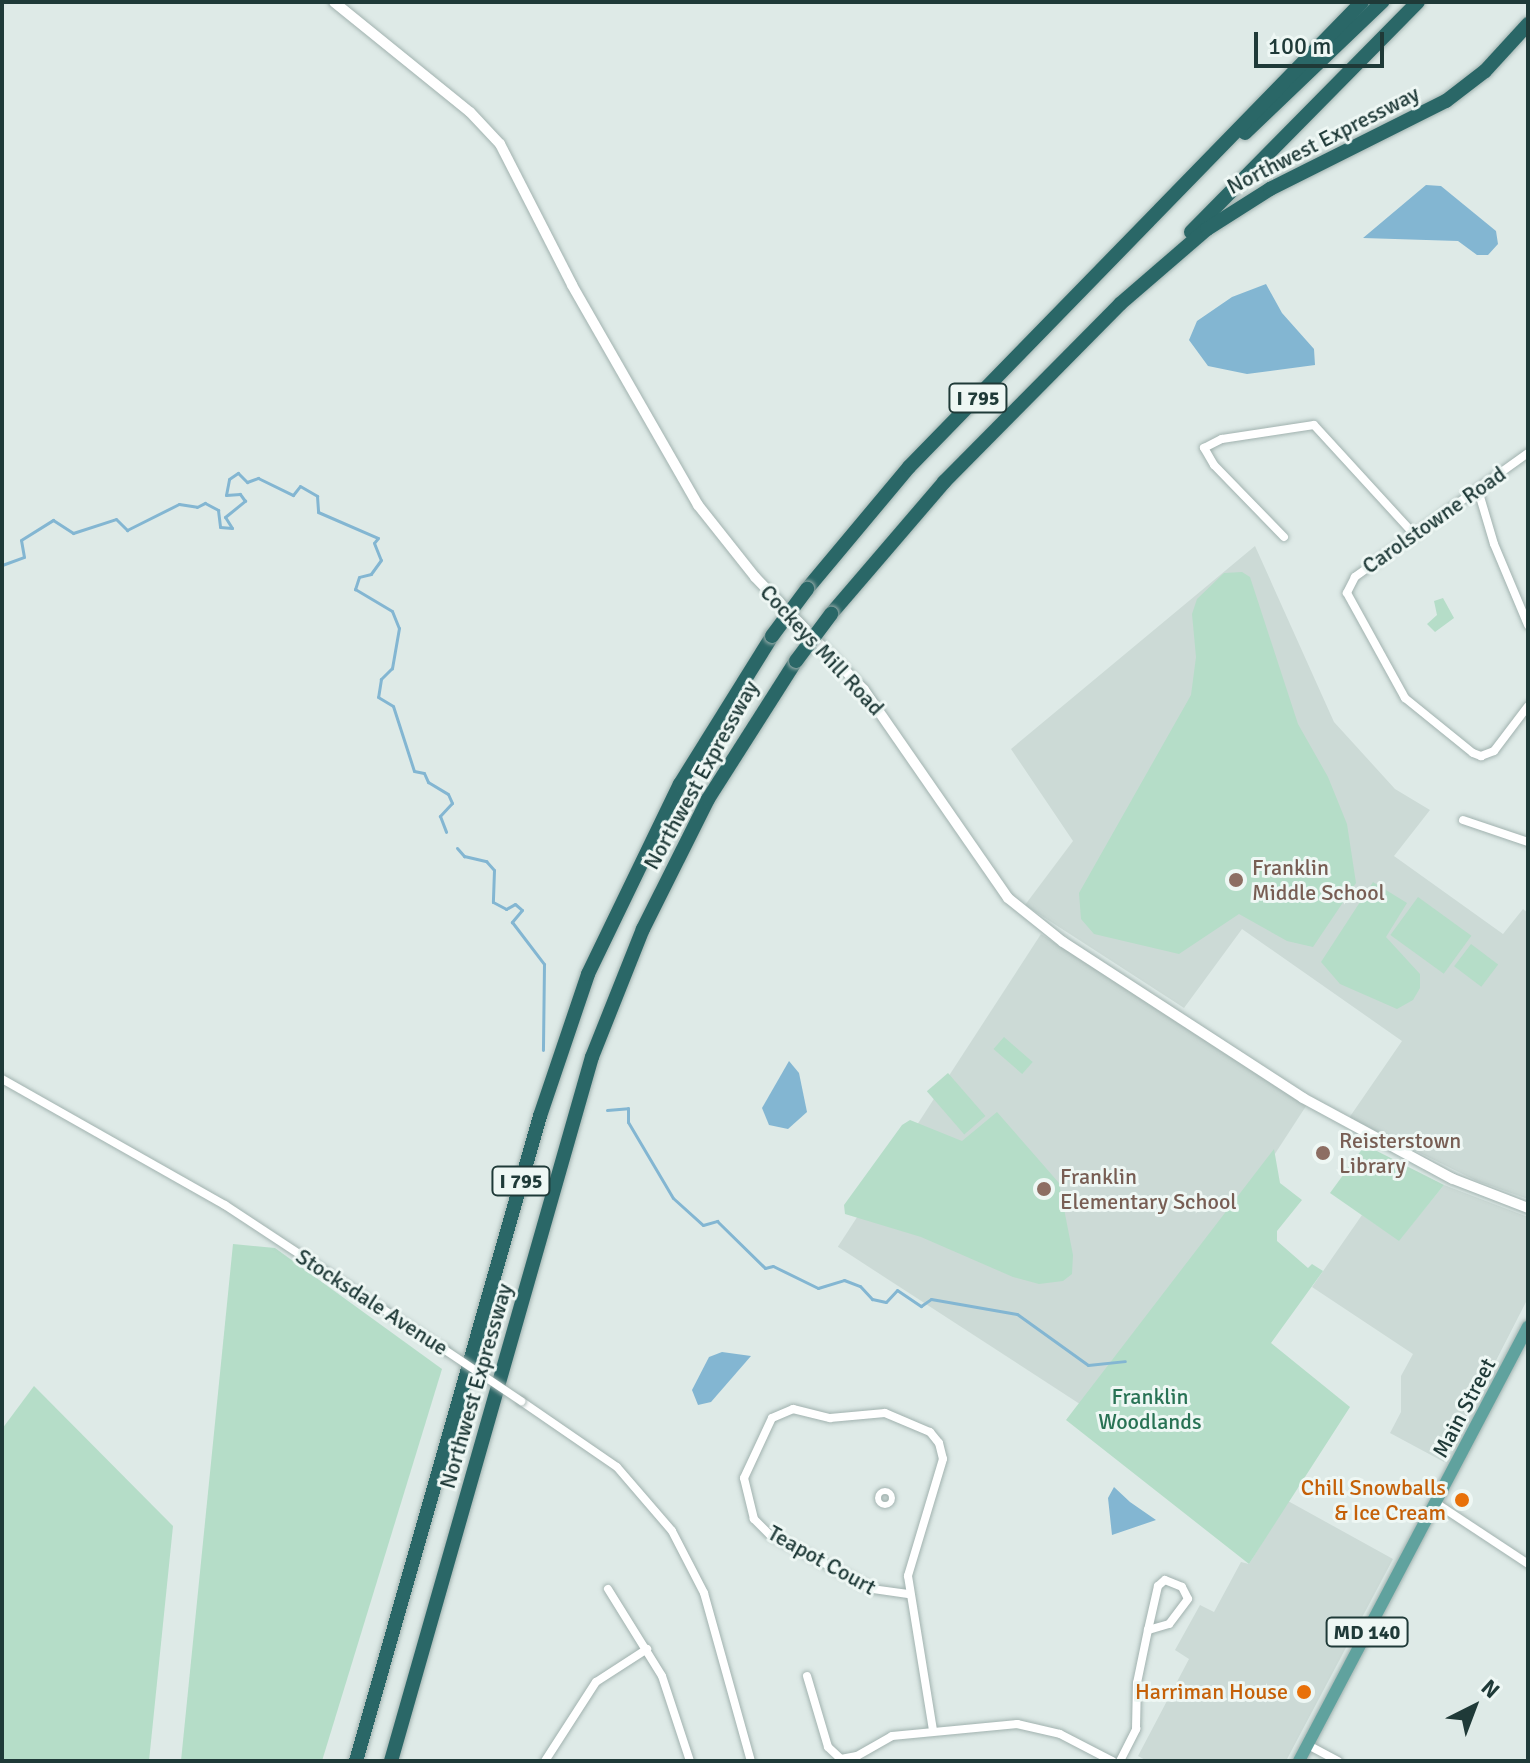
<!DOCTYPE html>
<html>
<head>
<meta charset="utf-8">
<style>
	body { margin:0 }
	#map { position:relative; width:1530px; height:1763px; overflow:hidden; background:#deeae7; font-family:Signika,sans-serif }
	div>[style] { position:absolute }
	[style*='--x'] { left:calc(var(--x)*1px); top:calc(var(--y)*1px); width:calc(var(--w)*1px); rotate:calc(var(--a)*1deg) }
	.built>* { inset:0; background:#ccdad6; transform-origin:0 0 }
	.green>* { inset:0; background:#b5ddc8; transform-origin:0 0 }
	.water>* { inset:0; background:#83b6d2 }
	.stream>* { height:3px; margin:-1.5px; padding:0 1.5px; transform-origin:1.5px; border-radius:1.5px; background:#83b6d2 }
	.roads { filter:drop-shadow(0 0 2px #a1b2af) drop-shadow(0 0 2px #a1b2af) }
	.pedestrian>* { height:6px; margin:-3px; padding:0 3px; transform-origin:3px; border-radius:3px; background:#fff }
	.pedestrian>.ring { margin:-3px; padding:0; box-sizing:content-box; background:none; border:6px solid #fff; border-radius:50% }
	.minor>* { height:8px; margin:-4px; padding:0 4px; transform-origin:4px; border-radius:4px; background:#fff }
	.tertiary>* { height:10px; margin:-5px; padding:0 5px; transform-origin:5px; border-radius:5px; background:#fff }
	.primary>* { height:12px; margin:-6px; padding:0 6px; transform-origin:6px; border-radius:6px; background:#60a29e }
	.motorway>* { height:14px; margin:-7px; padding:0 7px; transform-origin:7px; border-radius:7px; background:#2a6767 }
	.bridges { filter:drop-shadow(0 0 2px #a1b2af) drop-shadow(0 0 2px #a1b2af) }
	.minor-bridge>* { height:8px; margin:-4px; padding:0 4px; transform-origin:4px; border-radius:4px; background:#fff }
	.motorway-bridge>* { height:14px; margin:-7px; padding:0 7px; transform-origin:7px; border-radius:7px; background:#2a6767 }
	.dots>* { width:22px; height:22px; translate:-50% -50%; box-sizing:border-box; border:4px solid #eef7f4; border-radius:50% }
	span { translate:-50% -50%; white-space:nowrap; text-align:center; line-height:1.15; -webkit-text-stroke:6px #eef7f4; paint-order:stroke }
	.shield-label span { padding:2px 6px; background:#eef7f4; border:2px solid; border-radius:6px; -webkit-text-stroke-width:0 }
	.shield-label { font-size:20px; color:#1f3a38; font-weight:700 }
	.street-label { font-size:22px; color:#1f3a38 }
	.education-label { font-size:22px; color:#785e54 }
	.left { translate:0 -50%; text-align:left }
	.park-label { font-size:22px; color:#287254 }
	.food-label { font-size:22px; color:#c56008 }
	.right { translate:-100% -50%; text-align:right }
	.frame { position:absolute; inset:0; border:4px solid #1f3a38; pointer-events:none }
	.north { position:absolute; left:1434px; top:1667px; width:80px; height:80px; -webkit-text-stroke:6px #eef7f4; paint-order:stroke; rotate:42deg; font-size:22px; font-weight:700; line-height:32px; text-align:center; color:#1f3a38 }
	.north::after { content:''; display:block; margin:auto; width:28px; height:36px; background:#1f3a38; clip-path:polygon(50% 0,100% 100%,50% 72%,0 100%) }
	.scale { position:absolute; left:1254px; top:32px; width:130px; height:36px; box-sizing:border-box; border:4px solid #1f3a38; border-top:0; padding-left:10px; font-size:24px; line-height:28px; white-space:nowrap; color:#1f3a38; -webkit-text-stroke:6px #eef7f4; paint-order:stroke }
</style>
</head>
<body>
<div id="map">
	<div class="built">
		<div style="clip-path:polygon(1255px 546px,1334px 722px,1395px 789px,1430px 810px,1394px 856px,1503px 934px,1523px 909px,1528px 913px,1528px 1199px,1477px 1181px,1349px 1118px,1402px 1041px,1242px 929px,1184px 1008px,1025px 905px,1073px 841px,1011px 749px)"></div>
		<div style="left:1041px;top:934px;width:316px;height:373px;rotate:33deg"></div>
		<div style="clip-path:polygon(1444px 1185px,1528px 1217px,1528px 1298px,1444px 1462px,1390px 1433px,1401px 1412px,1401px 1376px,1413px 1354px,1312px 1287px,1362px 1215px,1399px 1240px)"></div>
		<div style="clip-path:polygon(1288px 1501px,1393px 1559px,1286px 1761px,1147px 1761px,1138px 1756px,1189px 1659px,1175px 1650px,1200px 1605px,1214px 1612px,1241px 1562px,1249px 1564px)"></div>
	</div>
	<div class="green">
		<div style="clip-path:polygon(1242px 572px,1250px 577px,1298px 724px,1328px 777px,1347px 824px,1356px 883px,1313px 947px,1287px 941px,1239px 914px,1179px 954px,1094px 934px,1081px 919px,1079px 893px,1191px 695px,1196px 657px,1192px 614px,1197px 599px,1224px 573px)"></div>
		<div style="clip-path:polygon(1443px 598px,1454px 618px,1435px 632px,1427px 624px,1437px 615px,1434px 601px)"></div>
		<div style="clip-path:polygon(1373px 882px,1407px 903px,1386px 937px,1420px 974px,1420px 988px,1413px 1000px,1397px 1009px,1340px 984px,1321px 962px)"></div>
		<div style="left:1418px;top:897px;width:66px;height:47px;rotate:36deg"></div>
		<div style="left:1471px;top:944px;width:34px;height:28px;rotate:37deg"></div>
		<div style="left:1004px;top:1037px;width:38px;height:16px;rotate:41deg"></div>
		<div style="left:948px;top:1073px;width:57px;height:28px;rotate:49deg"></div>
		<div style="clip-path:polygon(997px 1112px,1059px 1183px,1073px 1255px,1072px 1274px,1063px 1281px,1039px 1284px,1013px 1277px,921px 1237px,845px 1214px,844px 1205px,902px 1125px,910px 1120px,962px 1141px)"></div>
		<div style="clip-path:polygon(1365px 1145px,1444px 1185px,1399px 1241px,1330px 1193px)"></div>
		<div style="clip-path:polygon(1274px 1149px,1280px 1183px,1302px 1200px,1277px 1231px,1277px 1241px,1308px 1268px,1312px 1264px,1323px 1271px,1271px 1343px,1350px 1407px,1249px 1564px,1066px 1420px)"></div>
		<div style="clip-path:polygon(233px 1244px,275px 1248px,442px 1369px,322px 1761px,181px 1761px)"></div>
		<div style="clip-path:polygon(34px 1386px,173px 1526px,149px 1761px,2px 1761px,2px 1429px)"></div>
	</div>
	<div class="water">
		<div style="clip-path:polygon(1426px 185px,1441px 186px,1496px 231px,1498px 244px,1488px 255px,1477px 255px,1458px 241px,1363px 238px)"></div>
		<div style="clip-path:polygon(1266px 284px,1282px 313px,1314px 349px,1315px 365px,1247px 374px,1208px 366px,1189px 340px,1197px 321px,1232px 297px)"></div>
		<div style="clip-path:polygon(789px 1061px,799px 1073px,807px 1112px,788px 1129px,769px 1125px,762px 1108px)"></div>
		<div style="clip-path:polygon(722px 1352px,751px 1356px,711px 1402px,698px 1405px,692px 1390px,709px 1357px)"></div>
		<div style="clip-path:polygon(1114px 1487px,1130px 1502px,1156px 1520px,1112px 1535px,1108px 1498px)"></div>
	</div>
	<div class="stream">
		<div style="--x:2;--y:565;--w:23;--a:-20"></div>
		<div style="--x:24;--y:557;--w:17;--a:-100"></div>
		<div style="--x:21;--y:540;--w:38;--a:-32"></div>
		<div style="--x:53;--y:520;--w:24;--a:33"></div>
		<div style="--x:73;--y:533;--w:45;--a:-18"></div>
		<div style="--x:116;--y:519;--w:16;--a:45"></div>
		<div style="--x:127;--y:530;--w:58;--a:-26.6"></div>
		<div style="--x:179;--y:504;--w:18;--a:9"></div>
		<div style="--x:197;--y:507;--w:9;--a:-27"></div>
		<div style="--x:205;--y:503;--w:15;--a:28"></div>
		<div style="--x:218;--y:510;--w:17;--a:83"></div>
		<div style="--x:220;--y:527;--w:12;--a:5"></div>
		<div style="--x:232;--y:528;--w:13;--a:-122"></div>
		<div style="--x:225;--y:517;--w:26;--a:-39"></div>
		<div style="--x:245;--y:501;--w:9;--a:-126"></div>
		<div style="--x:240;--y:494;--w:14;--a:176"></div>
		<div style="--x:226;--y:495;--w:16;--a:-79"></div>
		<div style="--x:229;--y:479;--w:11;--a:-34"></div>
		<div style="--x:238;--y:473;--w:13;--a:45"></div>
		<div style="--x:247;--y:482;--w:12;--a:-20"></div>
		<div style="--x:258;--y:478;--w:39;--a:26"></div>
		<div style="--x:293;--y:495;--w:11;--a:-52"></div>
		<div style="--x:300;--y:486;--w:20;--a:30"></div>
		<div style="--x:317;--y:496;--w:16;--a:86"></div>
		<div style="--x:318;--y:512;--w:65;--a:23.4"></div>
		<div style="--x:378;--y:538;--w:6;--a:129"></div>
		<div style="--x:374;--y:543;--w:18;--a:68"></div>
		<div style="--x:381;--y:560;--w:17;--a:126"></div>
		<div style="--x:371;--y:574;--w:12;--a:166"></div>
		<div style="--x:359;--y:577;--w:13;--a:108"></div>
		<div style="--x:355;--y:589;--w:43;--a:30.7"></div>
		<div style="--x:392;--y:611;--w:18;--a:68"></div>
		<div style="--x:399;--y:628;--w:41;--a:99.9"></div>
		<div style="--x:392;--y:668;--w:16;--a:135"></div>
		<div style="--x:381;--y:679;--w:18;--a:99"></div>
		<div style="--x:378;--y:697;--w:17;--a:31"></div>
		<div style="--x:393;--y:706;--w:68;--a:72.1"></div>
		<div style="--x:414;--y:771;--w:10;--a:11"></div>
		<div style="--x:424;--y:773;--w:10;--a:66"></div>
		<div style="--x:428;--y:782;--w:23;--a:31"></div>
		<div style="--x:448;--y:794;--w:10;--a:66"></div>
		<div style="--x:452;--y:803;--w:18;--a:133"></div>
		<div style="--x:440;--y:816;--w:17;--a:69"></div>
		<div style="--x:457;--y:848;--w:11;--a:49"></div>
		<div style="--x:464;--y:856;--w:23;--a:13"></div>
		<div style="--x:486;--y:861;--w:12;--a:48"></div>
		<div style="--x:494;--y:870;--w:32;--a:92"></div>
		<div style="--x:493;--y:902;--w:15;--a:28"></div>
		<div style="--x:506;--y:909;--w:10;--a:-29"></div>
		<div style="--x:515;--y:904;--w:9;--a:41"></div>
		<div style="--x:522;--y:910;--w:16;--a:130"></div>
		<div style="--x:512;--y:922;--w:53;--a:52.7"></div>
		<div style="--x:544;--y:964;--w:86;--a:90.7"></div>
		<div style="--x:607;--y:1110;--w:21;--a:-5"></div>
		<div style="--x:628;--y:1108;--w:14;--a:90"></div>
		<div style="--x:628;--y:1122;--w:88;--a:59.4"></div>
		<div style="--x:673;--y:1198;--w:40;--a:42"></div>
		<div style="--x:703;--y:1225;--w:15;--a:-16"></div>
		<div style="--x:717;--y:1221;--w:67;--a:44.4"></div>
		<div style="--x:765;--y:1268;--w:8;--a:-14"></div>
		<div style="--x:773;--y:1266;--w:50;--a:26.1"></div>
		<div style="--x:818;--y:1288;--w:27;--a:-17"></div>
		<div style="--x:844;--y:1280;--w:17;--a:21"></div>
		<div style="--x:860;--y:1286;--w:18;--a:47"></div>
		<div style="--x:872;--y:1299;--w:14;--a:12"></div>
		<div style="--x:886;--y:1302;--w:16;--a:-47"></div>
		<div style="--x:897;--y:1290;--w:29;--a:34"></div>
		<div style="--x:921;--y:1306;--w:12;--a:-35"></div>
		<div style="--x:931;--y:1299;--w:87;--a:9.9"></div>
		<div style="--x:1017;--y:1314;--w:87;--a:35.7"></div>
		<div style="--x:1088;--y:1365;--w:37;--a:-6"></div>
	</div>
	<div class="roads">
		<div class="pedestrian">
			<div class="ring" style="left:878px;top:1491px;width:8px;height:8px"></div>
		</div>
		<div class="minor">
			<div style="--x:1528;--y:453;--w:213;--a:144.4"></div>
			<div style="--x:1355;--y:577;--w:18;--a:117"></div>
			<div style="--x:1347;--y:593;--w:120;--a:61.1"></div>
			<div style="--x:1405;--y:698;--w:87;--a:39"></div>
			<div style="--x:1473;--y:753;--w:9;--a:21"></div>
			<div style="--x:1481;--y:756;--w:14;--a:-21"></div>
			<div style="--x:1494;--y:751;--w:56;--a:-52.9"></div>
			<div style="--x:1478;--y:490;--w:56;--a:73.5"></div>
			<div style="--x:1494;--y:544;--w:88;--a:67.2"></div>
			<div style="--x:1284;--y:537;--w:100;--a:-134.2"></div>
			<div style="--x:1214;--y:465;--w:20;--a:-120"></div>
			<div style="--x:1204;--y:448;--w:20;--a:-27"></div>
			<div style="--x:1222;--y:439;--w:93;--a:-8.7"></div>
			<div style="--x:1314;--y:425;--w:148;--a:47.5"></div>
			<div style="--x:1463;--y:820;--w:69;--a:18.7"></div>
			<div style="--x:2;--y:1079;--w:256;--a:29.5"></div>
			<div style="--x:225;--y:1205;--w:263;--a:33.4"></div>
			<div style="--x:521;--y:1401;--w:116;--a:34.5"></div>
			<div style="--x:617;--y:1467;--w:84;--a:49.3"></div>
			<div style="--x:672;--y:1531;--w:70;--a:62.7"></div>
			<div style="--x:704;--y:1593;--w:174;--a:74.4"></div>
			<div style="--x:1436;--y:1503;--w:110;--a:33.5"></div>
			<div style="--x:608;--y:1589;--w:102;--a:58.2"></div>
			<div style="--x:662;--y:1676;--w:89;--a:71.8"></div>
			<div style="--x:908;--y:1594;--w:35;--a:-172"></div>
			<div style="--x:873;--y:1589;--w:116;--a:-152.3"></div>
			<div style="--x:770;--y:1535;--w:23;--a:-135"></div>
			<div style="--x:754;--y:1519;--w:42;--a:-103.7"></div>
			<div style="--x:744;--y:1478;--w:66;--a:-65"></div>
			<div style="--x:772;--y:1418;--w:23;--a:-23"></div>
			<div style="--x:793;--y:1409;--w:38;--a:14"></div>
			<div style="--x:830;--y:1418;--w:55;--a:-5.2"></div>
			<div style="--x:885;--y:1413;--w:49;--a:22.9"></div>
			<div style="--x:930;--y:1432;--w:14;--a:51"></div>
			<div style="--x:939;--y:1443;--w:16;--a:76"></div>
			<div style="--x:943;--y:1459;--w:122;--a:106.7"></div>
			<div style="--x:908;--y:1576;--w:157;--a:80.8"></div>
			<div style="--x:807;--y:1676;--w:74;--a:73.5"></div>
			<div style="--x:828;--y:1747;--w:18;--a:43"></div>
			<div style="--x:841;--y:1759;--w:16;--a:-11"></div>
			<div style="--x:857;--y:1756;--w:40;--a:-29.7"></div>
			<div style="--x:892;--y:1736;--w:126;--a:-5.5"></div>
			<div style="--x:1017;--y:1724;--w:44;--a:13.1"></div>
			<div style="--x:1060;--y:1734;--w:59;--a:27.4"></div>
			<div style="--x:1308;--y:1745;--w:34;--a:28"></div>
			<div style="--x:545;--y:1761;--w:94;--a:-57.2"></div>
			<div style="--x:596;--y:1682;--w:61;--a:-32.9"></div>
			<div style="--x:1120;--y:1761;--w:36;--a:-63"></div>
			<div style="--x:1136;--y:1729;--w:46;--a:-88.8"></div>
			<div style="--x:1137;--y:1683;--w:54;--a:-78.3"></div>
			<div style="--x:1148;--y:1630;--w:45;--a:-77.2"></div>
			<div style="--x:1158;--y:1586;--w:9;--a:-41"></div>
			<div style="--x:1165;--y:1580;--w:18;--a:22"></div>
			<div style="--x:1182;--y:1587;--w:13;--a:63"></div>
			<div style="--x:1188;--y:1599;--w:31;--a:127"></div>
			<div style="--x:1169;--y:1624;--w:22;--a:164"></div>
		</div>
		<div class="tertiary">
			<div style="--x:334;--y:2;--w:175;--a:39"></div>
			<div style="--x:470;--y:112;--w:44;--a:46.8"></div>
			<div style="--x:500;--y:144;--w:158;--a:62.9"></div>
			<div style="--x:572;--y:285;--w:254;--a:60.2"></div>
			<div style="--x:698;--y:505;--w:92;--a:51.6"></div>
			<div style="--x:755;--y:577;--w:157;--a:46"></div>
			<div style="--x:864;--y:690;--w:253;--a:55.3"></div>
			<div style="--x:1008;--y:898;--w:70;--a:38.7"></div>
			<div style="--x:1063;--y:942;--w:286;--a:33"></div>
			<div style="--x:1303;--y:1098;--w:170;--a:28.4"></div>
			<div style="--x:1453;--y:1179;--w:80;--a:21.1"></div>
		</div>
		<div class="primary">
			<div style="--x:1299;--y:1761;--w:491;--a:-62.2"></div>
		</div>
		<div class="motorway">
			<div style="--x:1245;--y:133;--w:190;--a:-43.7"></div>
			<div style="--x:1191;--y:232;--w:323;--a:-45.4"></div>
			<div style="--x:807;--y:589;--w:159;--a:-50.1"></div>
			<div style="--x:909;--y:467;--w:649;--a:-45.75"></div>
			<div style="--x:831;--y:614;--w:174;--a:-49.4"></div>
			<div style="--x:944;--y:482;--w:250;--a:-45.3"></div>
			<div style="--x:1120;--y:304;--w:115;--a:-40.8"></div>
			<div style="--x:1207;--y:229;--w:75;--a:-32.4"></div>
			<div style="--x:1270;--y:189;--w:197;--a:-26.6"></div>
			<div style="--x:1446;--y:101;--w:49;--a:-37.6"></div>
			<div style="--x:1485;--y:71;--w:64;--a:-47.5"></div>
			<div style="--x:356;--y:1761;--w:671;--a:-74.08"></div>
			<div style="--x:540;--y:1116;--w:150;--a:-71.3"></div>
			<div style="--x:588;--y:974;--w:211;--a:-64.2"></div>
			<div style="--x:680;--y:784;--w:174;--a:-58.1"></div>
			<div style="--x:391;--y:1761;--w:732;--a:-74.07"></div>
			<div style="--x:592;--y:1057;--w:138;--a:-68.3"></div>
			<div style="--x:643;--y:929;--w:145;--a:-63.4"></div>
			<div style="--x:708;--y:799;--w:164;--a:-57.5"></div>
		</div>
	</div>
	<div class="bridges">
		<div class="minor-bridge">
			<div style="--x:445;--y:1350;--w:92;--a:33.9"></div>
		</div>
		<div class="motorway-bridge">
			<div style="--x:772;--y:636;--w:59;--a:-53.3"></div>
			<div style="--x:796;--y:661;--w:59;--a:-53.3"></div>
		</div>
	</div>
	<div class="dots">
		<div style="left:1236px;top:880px;background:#8d6e63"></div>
		<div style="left:1323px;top:1153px;background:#8d6e63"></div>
		<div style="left:1044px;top:1189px;background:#8d6e63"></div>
		<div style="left:1462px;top:1500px;background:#e8710a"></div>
		<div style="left:1304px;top:1692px;background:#e8710a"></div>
	</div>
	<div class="shield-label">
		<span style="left:978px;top:398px">I 795</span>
		<span style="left:521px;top:1181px">I 795</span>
		<span style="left:1367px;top:1632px">MD 140</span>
	</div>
	<div class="street-label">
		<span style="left:1323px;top:140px;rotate:-27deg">Northwest Expressway</span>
		<span style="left:1434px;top:520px;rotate:-35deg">Carolstowne Road</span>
		<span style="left:822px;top:650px;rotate:47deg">Cockeys Mill Road</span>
		<span style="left:701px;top:775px;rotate:-61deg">Northwest Expressway</span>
		<span style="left:372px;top:1302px;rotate:33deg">Stocksdale Avenue</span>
		<span style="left:476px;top:1386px;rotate:-74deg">Northwest Expressway</span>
		<span style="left:1464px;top:1408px;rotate:-62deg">Main Street</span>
		<span style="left:822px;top:1560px;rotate:29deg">Teapot Court</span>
	</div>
	<div class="education-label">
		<span class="left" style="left:1252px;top:880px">Franklin<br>Middle School</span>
		<span class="left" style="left:1339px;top:1153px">Reisterstown<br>Library</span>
		<span class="left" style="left:1060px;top:1189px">Franklin<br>Elementary School</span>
	</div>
	<div class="park-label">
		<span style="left:1150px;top:1409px">Franklin<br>Woodlands</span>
	</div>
	<div class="food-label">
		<span class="right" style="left:1446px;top:1500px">Chill Snowballs<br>&amp; Ice Cream</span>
		<span class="right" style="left:1288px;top:1692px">Harriman House</span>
	</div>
	<div class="frame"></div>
	<div class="north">N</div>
	<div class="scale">100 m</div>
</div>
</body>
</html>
